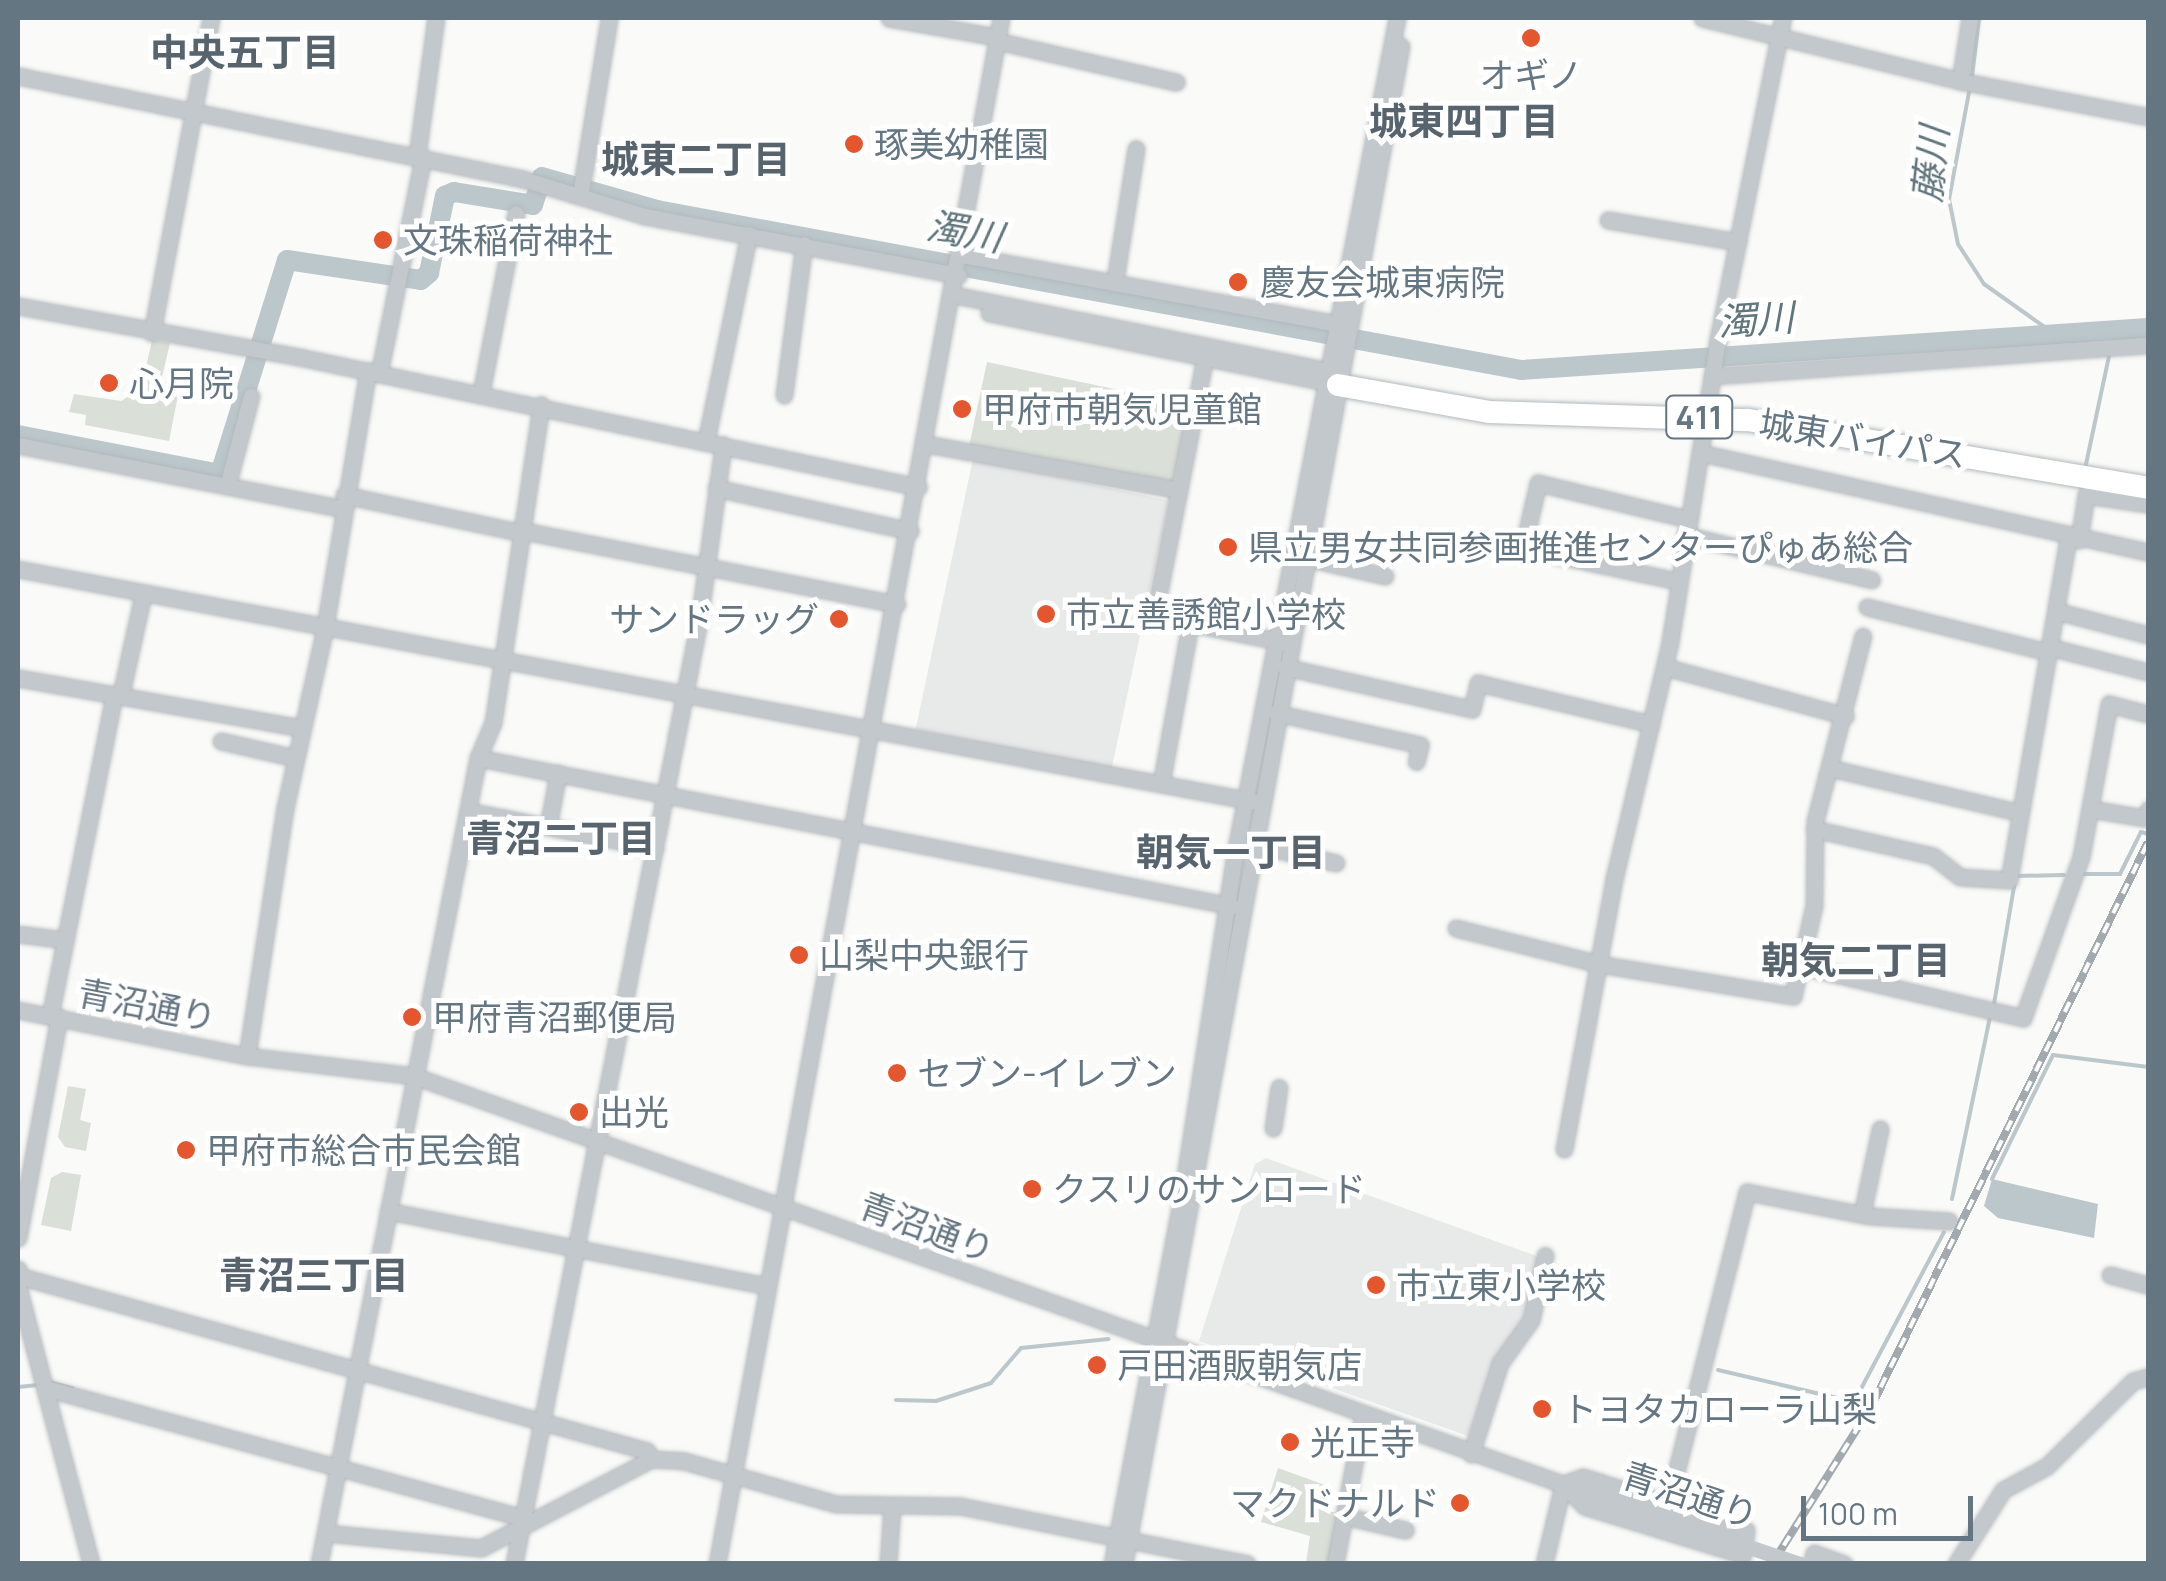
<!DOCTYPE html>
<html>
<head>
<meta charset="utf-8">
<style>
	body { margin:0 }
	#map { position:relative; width:2166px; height:1581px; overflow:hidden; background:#fafaf8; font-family:Manrope,"Noto Sans JP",sans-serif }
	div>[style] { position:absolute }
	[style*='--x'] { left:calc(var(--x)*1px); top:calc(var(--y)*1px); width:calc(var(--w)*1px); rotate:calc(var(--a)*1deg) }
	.built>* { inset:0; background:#e8e9e9; transform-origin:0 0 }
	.green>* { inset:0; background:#dadfd7; transform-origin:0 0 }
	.water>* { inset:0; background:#bbc7cb }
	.stream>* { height:4px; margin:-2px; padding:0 2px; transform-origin:2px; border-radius:2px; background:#bbc7cb }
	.river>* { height:20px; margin:-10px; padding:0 10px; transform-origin:10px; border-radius:10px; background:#bbc7cb }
	.roads { filter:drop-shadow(0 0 2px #b4b9bd) drop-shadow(0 0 2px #b4b9bd) }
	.minor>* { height:15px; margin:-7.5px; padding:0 7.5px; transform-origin:7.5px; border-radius:7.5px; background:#c3c8cc }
	.highway>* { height:22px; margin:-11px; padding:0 11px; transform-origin:11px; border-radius:11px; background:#fff }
	.rail>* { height:8px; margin-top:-4px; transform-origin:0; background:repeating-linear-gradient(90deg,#fff 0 11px,#a2aab0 0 22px); box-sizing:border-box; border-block:2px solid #a2aab0 }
	.minor-bridge>* { height:15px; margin:-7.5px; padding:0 7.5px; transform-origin:7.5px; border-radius:7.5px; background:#c3c8cc }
	.dots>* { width:28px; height:28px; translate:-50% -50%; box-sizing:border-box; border:5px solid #fff; border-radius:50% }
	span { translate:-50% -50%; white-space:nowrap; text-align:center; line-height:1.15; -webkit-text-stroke:10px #fff; paint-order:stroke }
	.shield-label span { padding:2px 8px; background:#fff; border:2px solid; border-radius:8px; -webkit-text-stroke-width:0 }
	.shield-label { font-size:32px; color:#657683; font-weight:700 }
	.poi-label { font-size:35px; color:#657683 }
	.left { translate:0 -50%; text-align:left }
	.right { translate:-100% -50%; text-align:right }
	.street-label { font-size:35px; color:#657683 }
	.neighbourhood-label { font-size:38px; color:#57646e; font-weight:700 }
	.water-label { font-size:38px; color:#60757c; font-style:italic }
	.frame { position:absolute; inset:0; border:20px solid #657683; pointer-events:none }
	.scale { position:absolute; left:1801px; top:1496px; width:172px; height:45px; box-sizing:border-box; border:5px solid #657683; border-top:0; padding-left:12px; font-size:30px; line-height:35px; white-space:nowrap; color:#657683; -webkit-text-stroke:8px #fff; paint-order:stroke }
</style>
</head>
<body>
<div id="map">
	<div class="built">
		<div style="left:973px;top:459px;width:200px;height:276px;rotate:12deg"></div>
		<div style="clip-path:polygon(1266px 1158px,1539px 1257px,1528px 1313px,1496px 1359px,1468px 1436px,1199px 1341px,1255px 1164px)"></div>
	</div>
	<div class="green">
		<div style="clip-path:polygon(152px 340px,170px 343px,161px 381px,180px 385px,169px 441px,85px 425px,86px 415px,69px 412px,74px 394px,121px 401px,141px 389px)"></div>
		<div style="left:987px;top:362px;width:207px;height:89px;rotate:12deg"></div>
		<div style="clip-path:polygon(68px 1086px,86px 1089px,80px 1120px,91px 1123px,86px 1151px,65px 1147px,58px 1137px)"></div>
		<div style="clip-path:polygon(62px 1172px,81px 1175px,71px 1231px,41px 1225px,51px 1178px)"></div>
		<div style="clip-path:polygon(1278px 1468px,1325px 1485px,1321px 1510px,1339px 1513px,1330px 1563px,1306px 1563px,1310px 1536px,1261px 1522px)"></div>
	</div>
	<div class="water">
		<div style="clip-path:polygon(1992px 1179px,2098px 1204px,2094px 1238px,1998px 1218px,1984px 1206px)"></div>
	</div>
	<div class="stream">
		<div style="--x:1972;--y:77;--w:59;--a:-83.2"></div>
		<div style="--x:1970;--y:87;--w:114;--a:100.6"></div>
		<div style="--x:1949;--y:199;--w:46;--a:78.7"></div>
		<div style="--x:1958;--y:244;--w:48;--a:57"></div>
		<div style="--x:1984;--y:284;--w:85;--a:35.4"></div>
		<div style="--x:2112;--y:342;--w:15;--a:-79"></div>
		<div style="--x:2085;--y:469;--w:121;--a:-78"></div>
		<div style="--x:2083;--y:874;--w:37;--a:0"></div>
		<div style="--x:2120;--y:874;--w:47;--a:-63.4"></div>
		<div style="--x:2141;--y:832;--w:7;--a:16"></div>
		<div style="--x:2015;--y:876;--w:49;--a:-1.2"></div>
		<div style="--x:1994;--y:1004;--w:125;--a:-80.3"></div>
		<div style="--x:1992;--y:1179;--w:138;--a:-63.8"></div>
		<div style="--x:2053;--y:1055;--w:96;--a:7.2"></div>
		<div style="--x:1952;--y:1199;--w:190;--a:-78.2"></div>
		<div style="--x:1718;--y:1370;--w:140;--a:13.2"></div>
		<div style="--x:1854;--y:1402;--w:192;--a:-62.1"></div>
		<div style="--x:52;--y:1383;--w:21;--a:14"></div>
		<div style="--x:18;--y:1387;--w:20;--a:-6"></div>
		<div style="--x:896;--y:1400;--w:40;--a:1.4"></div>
		<div style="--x:936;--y:1401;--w:58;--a:-18.1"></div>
		<div style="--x:991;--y:1383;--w:46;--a:-49.4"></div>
		<div style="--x:1021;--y:1348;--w:88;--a:-5.8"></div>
	</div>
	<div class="river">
		<div style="--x:18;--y:435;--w:206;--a:10.9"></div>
		<div style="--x:220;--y:474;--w:224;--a:-72.6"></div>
		<div style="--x:287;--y:260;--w:135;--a:8.5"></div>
		<div style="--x:421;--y:280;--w:11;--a:-41"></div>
		<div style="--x:429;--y:273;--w:79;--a:-78.3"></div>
		<div style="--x:445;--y:196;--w:10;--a:-24"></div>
		<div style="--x:454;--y:192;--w:80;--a:9.3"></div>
		<div style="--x:533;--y:205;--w:29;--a:-72"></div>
		<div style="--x:542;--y:177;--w:120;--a:16"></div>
		<div style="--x:657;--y:210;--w:879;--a:10.49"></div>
		<div style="--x:1521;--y:370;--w:628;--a:-3.83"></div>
	</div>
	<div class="roads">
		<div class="minor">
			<div style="--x:889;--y:18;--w:110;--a:10"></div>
			<div style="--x:1702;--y:18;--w:266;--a:13.7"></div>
			<div style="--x:1960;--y:81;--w:191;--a:10.8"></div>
			<div style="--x:997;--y:41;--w:184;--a:12.9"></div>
			<div style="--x:18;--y:76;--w:515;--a:11.53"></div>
			<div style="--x:523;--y:179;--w:127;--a:16.9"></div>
			<div style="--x:645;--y:216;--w:319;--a:10.7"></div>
			<div style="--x:1960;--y:81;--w:64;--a:-81"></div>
			<div style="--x:417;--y:156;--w:139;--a:-82.2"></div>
			<div style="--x:580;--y:196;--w:180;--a:-80.7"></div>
			<div style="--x:1608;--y:220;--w:132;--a:9.6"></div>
			<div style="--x:962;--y:255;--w:388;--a:10.4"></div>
			<div style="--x:1115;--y:280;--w:133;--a:-80.9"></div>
			<div style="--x:955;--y:295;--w:386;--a:11.5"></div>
			<div style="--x:18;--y:306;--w:286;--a:10.3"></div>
			<div style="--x:299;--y:357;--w:633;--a:11.86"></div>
			<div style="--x:989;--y:313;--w:352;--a:11.6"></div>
			<div style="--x:152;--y:333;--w:320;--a:-79.4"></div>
			<div style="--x:1207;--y:347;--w:274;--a:101.1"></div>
			<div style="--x:1154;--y:616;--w:132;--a:11.4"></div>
			<div style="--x:379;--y:374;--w:221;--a:-78.5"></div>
			<div style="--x:1713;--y:376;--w:436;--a:-4.1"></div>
			<div style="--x:481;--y:393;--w:183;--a:-79"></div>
			<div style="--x:784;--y:395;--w:152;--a:-82.5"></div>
			<div style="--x:706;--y:441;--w:211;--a:-78.3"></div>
			<div style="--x:926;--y:444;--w:257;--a:10.3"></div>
			<div style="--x:18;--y:445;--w:331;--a:11.1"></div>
			<div style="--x:1701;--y:453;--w:458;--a:12.5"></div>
			<div style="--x:227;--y:486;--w:93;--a:-75.1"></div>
			<div style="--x:716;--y:488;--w:199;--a:12.5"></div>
			<div style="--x:344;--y:495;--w:178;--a:12"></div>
			<div style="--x:519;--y:530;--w:385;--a:11.1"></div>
			<div style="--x:1685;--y:535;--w:192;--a:13.5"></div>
			<div style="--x:2079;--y:540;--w:46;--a:-81.2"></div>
			<div style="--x:2086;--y:495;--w:63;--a:8.3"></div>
			<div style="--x:1306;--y:558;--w:81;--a:12.8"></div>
			<div style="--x:18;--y:569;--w:1256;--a:10.65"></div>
			<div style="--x:1677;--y:581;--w:157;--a:-167.9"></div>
			<div style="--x:1523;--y:548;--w:67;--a:-77"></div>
			<div style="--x:1538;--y:483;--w:154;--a:13.5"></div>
			<div style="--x:1867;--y:607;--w:187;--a:14"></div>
			<div style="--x:2056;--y:611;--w:95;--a:14.6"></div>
			<div style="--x:2049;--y:647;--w:102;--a:14.2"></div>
			<div style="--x:1285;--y:667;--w:192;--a:12.7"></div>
			<div style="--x:1472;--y:709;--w:27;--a:-77"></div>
			<div style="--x:1478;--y:683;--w:178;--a:13.3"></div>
			<div style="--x:1665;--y:667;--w:187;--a:15.2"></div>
			<div style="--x:18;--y:678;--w:288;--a:10"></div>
			<div style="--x:121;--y:694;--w:101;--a:-77.5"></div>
			<div style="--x:1276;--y:713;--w:148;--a:12.5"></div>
			<div style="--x:1420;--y:745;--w:17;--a:103"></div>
			<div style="--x:221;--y:741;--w:76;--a:12.9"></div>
			<div style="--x:478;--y:758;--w:768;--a:11.11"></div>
			<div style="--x:1834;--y:769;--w:188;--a:13.2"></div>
			<div style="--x:1161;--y:784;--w:163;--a:-79.7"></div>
			<div style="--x:2090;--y:809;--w:56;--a:9.3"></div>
			<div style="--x:2145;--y:818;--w:9;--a:-69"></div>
			<div style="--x:468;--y:811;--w:191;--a:11.2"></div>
			<div style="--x:548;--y:827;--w:55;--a:-79.5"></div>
			<div style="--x:1814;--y:829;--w:122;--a:12.8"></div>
			<div style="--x:1933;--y:856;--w:34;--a:38"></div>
			<div style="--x:1960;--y:877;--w:49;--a:3.5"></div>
			<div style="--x:2009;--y:880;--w:346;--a:-80.2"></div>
			<div style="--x:1252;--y:844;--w:86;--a:12.7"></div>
			<div style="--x:1456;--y:928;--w:147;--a:14.1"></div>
			<div style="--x:1599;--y:964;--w:197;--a:9.4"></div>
			<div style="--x:1793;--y:996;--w:92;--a:-76.9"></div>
			<div style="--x:1814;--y:906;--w:85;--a:-89.3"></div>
			<div style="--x:1815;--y:821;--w:191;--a:-75.5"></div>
			<div style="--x:18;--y:934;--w:48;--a:7.1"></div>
			<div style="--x:1800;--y:966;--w:229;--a:13.1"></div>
			<div style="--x:2023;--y:1018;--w:171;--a:-70.2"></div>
			<div style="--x:2081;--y:857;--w:156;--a:-79.6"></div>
			<div style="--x:2109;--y:704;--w:40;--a:14.4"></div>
			<div style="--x:18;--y:1010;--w:234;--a:11.4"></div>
			<div style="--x:247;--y:1056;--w:168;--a:6.8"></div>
			<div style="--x:414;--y:1076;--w:1243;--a:19.56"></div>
			<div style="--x:50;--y:1016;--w:325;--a:-78.7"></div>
			<div style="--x:247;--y:1056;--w:251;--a:-81.3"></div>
			<div style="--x:285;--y:808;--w:185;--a:-77.5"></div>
			<div style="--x:325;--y:627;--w:260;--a:-80.5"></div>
			<div style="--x:1273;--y:1128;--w:41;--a:-81.7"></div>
			<div style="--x:1564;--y:1149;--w:279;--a:-79.5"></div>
			<div style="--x:1615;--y:875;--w:239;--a:-76.7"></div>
			<div style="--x:1670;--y:642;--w:307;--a:-81"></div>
			<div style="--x:1718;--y:339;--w:328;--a:-78.6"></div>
			<div style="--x:388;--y:1211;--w:387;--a:11.2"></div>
			<div style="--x:1862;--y:1214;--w:87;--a:-78"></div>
			<div style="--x:18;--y:1238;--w:225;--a:-79.5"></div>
			<div style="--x:18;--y:1269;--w:7;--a:82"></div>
			<div style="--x:19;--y:1276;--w:652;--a:15.57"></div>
			<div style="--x:647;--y:1451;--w:9;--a:63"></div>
			<div style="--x:651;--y:1459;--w:33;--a:3"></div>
			<div style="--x:684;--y:1461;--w:158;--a:15.8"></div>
			<div style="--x:836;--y:1504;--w:124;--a:0.9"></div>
			<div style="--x:960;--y:1506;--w:293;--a:11.4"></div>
			<div style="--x:2110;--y:1275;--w:39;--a:15"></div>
			<div style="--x:18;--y:1287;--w:286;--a:75.2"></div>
			<div style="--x:45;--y:1388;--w:494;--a:15.2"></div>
			<div style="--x:1471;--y:1454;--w:96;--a:-72.3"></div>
			<div style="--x:1500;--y:1363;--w:53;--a:-54.2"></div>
			<div style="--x:1531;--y:1320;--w:66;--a:-77.7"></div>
			<div style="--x:1563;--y:1484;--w:21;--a:-19"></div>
			<div style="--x:1583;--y:1477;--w:89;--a:17.6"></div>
			<div style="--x:1668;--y:1504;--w:322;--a:-75.8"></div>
			<div style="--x:1747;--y:1192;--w:124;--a:11.1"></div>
			<div style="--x:1869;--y:1216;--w:80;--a:3.6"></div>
			<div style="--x:1563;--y:1484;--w:30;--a:46"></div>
			<div style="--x:1584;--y:1506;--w:166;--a:17.1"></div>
			<div style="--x:1743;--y:1555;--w:25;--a:-83"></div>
			<div style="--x:1746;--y:1530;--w:82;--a:-161.6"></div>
			<div style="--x:1344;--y:1516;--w:63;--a:12.9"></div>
			<div style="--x:325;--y:1533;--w:157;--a:5.5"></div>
			<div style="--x:481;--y:1548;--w:192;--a:-27.6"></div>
			<div style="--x:319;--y:1564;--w:822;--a:-78.84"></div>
			<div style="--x:478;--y:758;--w:38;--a:-67"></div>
			<div style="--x:493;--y:723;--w:322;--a:-81.4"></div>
			<div style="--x:514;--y:1564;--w:961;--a:-78.9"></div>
			<div style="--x:699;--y:621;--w:178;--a:-82.2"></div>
			<div style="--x:717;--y:1564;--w:1572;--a:-79.59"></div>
			<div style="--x:888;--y:1564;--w:58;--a:-86.1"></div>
			<div style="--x:1112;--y:1564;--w:368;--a:-79.2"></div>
			<div style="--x:1181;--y:1203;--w:348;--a:-81.2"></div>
			<div style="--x:1234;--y:859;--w:857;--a:-79.03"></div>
			<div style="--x:1124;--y:1564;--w:1543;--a:-79.66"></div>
			<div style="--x:1335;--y:1564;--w:151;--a:-79.3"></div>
			<div style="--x:1544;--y:1564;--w:82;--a:-76.6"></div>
			<div style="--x:1811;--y:1564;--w:11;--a:-75"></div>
			<div style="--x:1814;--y:1553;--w:32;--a:20"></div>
			<div style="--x:1956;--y:1564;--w:88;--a:-57.6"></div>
			<div style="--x:2003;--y:1490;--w:50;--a:-28.6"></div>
			<div style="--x:2047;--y:1466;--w:121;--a:-44.7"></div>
			<div style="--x:2133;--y:1381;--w:16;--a:-15"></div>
		</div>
		<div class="highway">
			<div style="--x:1338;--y:385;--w:153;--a:10.1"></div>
			<div style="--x:1489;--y:412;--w:259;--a:1.8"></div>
			<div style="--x:1748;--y:420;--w:406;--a:9.6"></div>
		</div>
	</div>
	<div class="rail">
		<div style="--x:1772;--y:1564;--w:186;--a:-57.8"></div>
		<div style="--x:1871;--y:1407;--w:629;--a:-63.88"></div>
	</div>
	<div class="minor-bridge">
		<div style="--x:1585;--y:1492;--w:227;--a:18.5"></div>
	</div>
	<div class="dots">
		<div style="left:1531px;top:38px;background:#e4572e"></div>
		<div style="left:854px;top:144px;background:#e4572e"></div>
		<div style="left:383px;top:240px;background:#e4572e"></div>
		<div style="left:1238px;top:282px;background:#e4572e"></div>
		<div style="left:109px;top:383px;background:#e4572e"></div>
		<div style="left:962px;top:409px;background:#e4572e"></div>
		<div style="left:1228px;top:547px;background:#e4572e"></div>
		<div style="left:1046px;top:614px;background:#e4572e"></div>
		<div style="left:839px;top:619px;background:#e4572e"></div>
		<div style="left:799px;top:955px;background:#e4572e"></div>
		<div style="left:412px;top:1017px;background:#e4572e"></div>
		<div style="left:897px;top:1073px;background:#e4572e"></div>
		<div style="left:579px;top:1112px;background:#e4572e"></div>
		<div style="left:186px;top:1150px;background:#e4572e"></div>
		<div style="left:1032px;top:1189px;background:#e4572e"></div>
		<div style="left:1376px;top:1285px;background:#e4572e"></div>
		<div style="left:1097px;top:1365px;background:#e4572e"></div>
		<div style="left:1542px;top:1409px;background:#e4572e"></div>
		<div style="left:1290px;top:1442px;background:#e4572e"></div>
		<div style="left:1460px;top:1503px;background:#e4572e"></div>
	</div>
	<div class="shield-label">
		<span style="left:1699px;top:417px">411</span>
	</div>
	<div class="poi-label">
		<span style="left:1531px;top:75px">オギノ</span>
		<span class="left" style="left:874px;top:144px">琢美幼稚園</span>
		<span class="left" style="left:403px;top:240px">文珠稲荷神社</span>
		<span class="left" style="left:1260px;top:282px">慶友会城東病院</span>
		<span class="left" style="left:129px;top:383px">心月院</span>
		<span class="left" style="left:982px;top:409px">甲府市朝気児童館</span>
		<span class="left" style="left:1248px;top:547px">県立男女共同参画推進センターぴゅあ総合</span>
		<span class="left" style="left:1066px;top:614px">市立善誘館小学校</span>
		<span class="right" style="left:819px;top:619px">サンドラッグ</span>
		<span class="left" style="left:819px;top:955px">山梨中央銀行</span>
		<span class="left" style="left:432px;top:1017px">甲府青沼郵便局</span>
		<span class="left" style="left:917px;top:1073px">セブン-イレブン</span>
		<span class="left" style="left:599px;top:1112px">出光</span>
		<span class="left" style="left:206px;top:1150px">甲府市総合市民会館</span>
		<span class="left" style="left:1052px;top:1189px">クスリのサンロード</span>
		<span class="left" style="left:1396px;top:1285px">市立東小学校</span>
		<span class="left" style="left:1117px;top:1365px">戸田酒販朝気店</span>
		<span class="left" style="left:1562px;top:1409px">トヨタカローラ山梨</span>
		<span class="left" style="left:1310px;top:1442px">光正寺</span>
		<span class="right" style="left:1440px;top:1503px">マクドナルド</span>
	</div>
	<div class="street-label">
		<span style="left:1863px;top:439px;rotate:9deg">城東バイパス</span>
		<span style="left:147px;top:1005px;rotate:11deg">青沼通り</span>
		<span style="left:927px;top:1227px;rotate:20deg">青沼通り</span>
		<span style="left:1690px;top:1495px;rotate:18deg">青沼通り</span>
	</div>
	<div class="neighbourhood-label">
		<span style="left:245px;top:52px">中央五丁目</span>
		<span style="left:1464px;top:121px">城東四丁目</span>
		<span style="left:696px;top:159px">城東二丁目</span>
		<span style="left:561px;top:838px">青沼二丁目</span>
		<span style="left:1231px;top:852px">朝気一丁目</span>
		<span style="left:1856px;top:960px">朝気二丁目</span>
		<span style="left:314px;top:1275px">青沼三丁目</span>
	</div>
	<div class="water-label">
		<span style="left:1930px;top:164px;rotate:-84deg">藤川</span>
		<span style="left:965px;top:231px;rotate:10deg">濁川</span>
		<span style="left:1756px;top:319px;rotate:-4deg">濁川</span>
	</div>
	<div class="frame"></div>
	<div class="scale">100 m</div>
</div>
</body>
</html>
